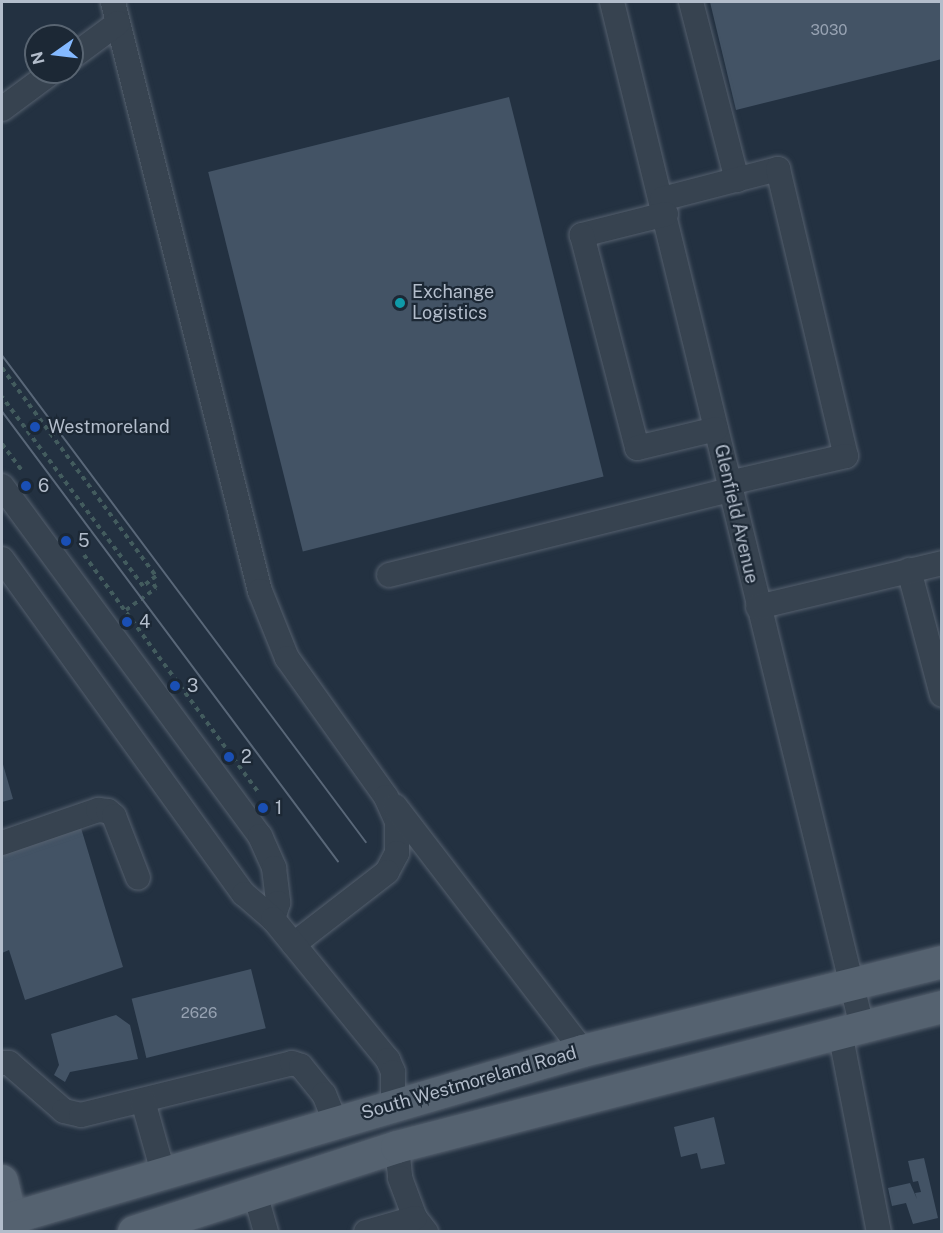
<!DOCTYPE html>
<html>
<head>
<meta charset="utf-8">
<style>
	body { margin:0 }
	#map { position:relative; width:943px; height:1233px; overflow:hidden; background:#233141; font-family:"Public Sans",sans-serif }
	div>[style] { position:absolute }
	[style*='--x'] { left:calc(var(--x)*1px); top:calc(var(--y)*1px); width:calc(var(--w)*1px); rotate:calc(var(--a)*1deg) }
	.building>* { inset:0; background:#435365; transform-origin:0 0 }
	.path>* { height:4px; margin-top:-2px; transform-origin:0; background:repeating-linear-gradient(90deg,#435c5e 0 4.5px,transparent 0 9px) }
	.roads { filter:drop-shadow(0 0 2px #55606e) drop-shadow(0 0 2px #55606e) }
	.minor>* { height:24px; margin:-12px; padding:0 12px; transform-origin:12px; border-radius:12px; background:#374350 }
	.major>* { height:32px; margin:-16px; padding:0 16px; transform-origin:16px; border-radius:16px; background:#556270 }
	.tram>* { height:1.5px; margin:-0.75px; padding:0 0.75px; transform-origin:0.75px; border-radius:0.75px; background:#596778 }
	.dots>* { width:16px; height:16px; translate:-50% -50%; box-sizing:border-box; border:3px solid #1c2835; border-radius:50% }
	span { translate:-50% -50%; white-space:nowrap; text-align:center; line-height:1.15; -webkit-text-stroke:4.5px #1c2835; paint-order:stroke }
	.number-label { font-size:15px; color:#97a2b2 }
	.number-label span { -webkit-text-stroke-width:0 }
	.poi-label { font-size:18px; color:#b3bdcb }
	.left { translate:0 -50%; text-align:left }
	.street-label { font-size:18px; color:#b3bdcb }
	.frame { position:absolute; inset:0; border:3px solid #b3bdcb; pointer-events:none }
	.north { position:absolute; left:24px; top:24px; width:60px; height:60px; box-sizing:border-box; background:#1c2835; border:2px solid #586471; border-radius:50%; rotate:256deg; font-size:16px; font-weight:700; line-height:24px; text-align:center; color:#b3bdcb }
	.north::after { content:''; display:block; margin:auto; width:21px; height:27px; background:#84b9ff; clip-path:polygon(50% 0,100% 100%,50% 72%,0 100%) }
</style>
</head>
<body>
<div id="map">
	<div class="building">
		<div style="clip-path:polygon(710px 2px,942px 2px,942px 59px,736px 110px)"></div>
		<div style="left:509px;top:97px;width:391px;height:310px;rotate:76deg"></div>
		<div style="clip-path:polygon(2px 761px,13px 799px,2px 802px)"></div>
		<div style="clip-path:polygon(81px 828px,123px 967px,25px 1000px,9px 950px,2px 953px,2px 854px)"></div>
		<div style="left:251px;top:969px;width:61px;height:123px;rotate:76deg"></div>
		<div style="clip-path:polygon(116px 1015px,130px 1025px,138px 1059px,70px 1072px,65px 1082px,54px 1075px,59px 1065px,51px 1034px)"></div>
		<div style="clip-path:polygon(714px 1117px,725px 1164px,701px 1169px,697px 1153px,681px 1157px,674px 1127px)"></div>
		<div style="clip-path:polygon(924px 1158px,938px 1218px,913px 1224px,906px 1203px,892px 1206px,888px 1188px,910px 1183px,917px 1199px,915px 1193px,921px 1192px,918px 1181px,913px 1182px,908px 1161px)"></div>
	</div>
	<div class="path">
		<div style="--x:2;--y:368;--w:259;--a:53.5"></div>
		<div style="--x:156;--y:576;--w:16;--a:142"></div>
		<div style="--x:143;--y:586;--w:236;--a:-126.7"></div>
		<div style="--x:2;--y:444;--w:35;--a:53"></div>
		<div style="--x:84;--y:555;--w:295;--a:53.7"></div>
		<div style="--x:126;--y:610;--w:37;--a:-36"></div>
		<div style="--x:156;--y:588;--w:9;--a:-122"></div>
	</div>
	<div class="roads">
		<div class="minor">
			<div style="--x:113;--y:2;--w:607;--a:75.99"></div>
			<div style="--x:260;--y:591;--w:72;--a:68.1"></div>
			<div style="--x:287;--y:658;--w:171;--a:54.5"></div>
			<div style="--x:386;--y:797;--w:27;--a:66"></div>
			<div style="--x:397;--y:822;--w:31;--a:90"></div>
			<div style="--x:397;--y:853;--w:21;--a:118"></div>
			<div style="--x:387;--y:872;--w:118;--a:142.3"></div>
			<div style="--x:612;--y:2;--w:1055;--a:76.29"></div>
			<div style="--x:691;--y:2;--w:184;--a:75.5"></div>
			<div style="--x:72;--y:57;--w:57;--a:-36.5"></div>
			<div style="--x:2;--y:109;--w:62;--a:-36.5"></div>
			<div style="--x:662;--y:199;--w:120;--a:-14.5"></div>
			<div style="--x:778;--y:169;--w:295;--a:76.7"></div>
			<div style="--x:846;--y:456;--w:120;--a:167"></div>
			<div style="--x:666;--y:214;--w:87;--a:166"></div>
			<div style="--x:582;--y:235;--w:220;--a:75.5"></div>
			<div style="--x:637;--y:448;--w:81;--a:-13.5"></div>
			<div style="--x:2;--y:486;--w:435;--a:53.6"></div>
			<div style="--x:260;--y:836;--w:35;--a:66"></div>
			<div style="--x:274;--y:868;--w:35;--a:83"></div>
			<div style="--x:278;--y:903;--w:17;--a:107"></div>
			<div style="--x:2;--y:559;--w:413;--a:54.2"></div>
			<div style="--x:244;--y:894;--w:38;--a:41"></div>
			<div style="--x:273;--y:919;--w:182;--a:50.8"></div>
			<div style="--x:388;--y:1060;--w:13;--a:67"></div>
			<div style="--x:393;--y:1072;--w:32;--a:90"></div>
			<div style="--x:909;--y:570;--w:129;--a:75.2"></div>
			<div style="--x:389;--y:575;--w:352;--a:-14"></div>
			<div style="--x:758;--y:607;--w:189;--a:-13.4"></div>
			<div style="--x:395;--y:806;--w:309;--a:52.5"></div>
			<div style="--x:2;--y:843;--w:102;--a:-19"></div>
			<div style="--x:98;--y:810;--w:10;--a:6"></div>
			<div style="--x:108;--y:811;--w:8;--a:40"></div>
			<div style="--x:114;--y:816;--w:66;--a:68.8"></div>
			<div style="--x:840;--y:1032;--w:204;--a:79"></div>
			<div style="--x:2;--y:1063;--w:7;--a:0"></div>
			<div style="--x:9;--y:1063;--w:73;--a:41.1"></div>
			<div style="--x:64;--y:1111;--w:17;--a:13"></div>
			<div style="--x:81;--y:1115;--w:217;--a:-13.8"></div>
			<div style="--x:292;--y:1063;--w:9;--a:18"></div>
			<div style="--x:301;--y:1066;--w:36;--a:51"></div>
			<div style="--x:324;--y:1094;--w:29;--a:68"></div>
			<div style="--x:143;--y:1101;--w:74;--a:74.3"></div>
			<div style="--x:397;--y:1147;--w:31;--a:84"></div>
			<div style="--x:400;--y:1178;--w:43;--a:69.4"></div>
			<div style="--x:415;--y:1218;--w:18;--a:52"></div>
			<div style="--x:255;--y:1193;--w:41;--a:74.2"></div>
			<div style="--x:366;--y:1232;--w:51;--a:-15.9"></div>
		</div>
		<div class="major">
			<div style="--x:2;--y:1181;--w:52;--a:76.8"></div>
			<div style="--x:2;--y:1221;--w:605;--a:-16.31"></div>
			<div style="--x:583;--y:1051;--w:370;--a:-13.9"></div>
			<div style="--x:134;--y:1232;--w:276;--a:-17.9"></div>
			<div style="--x:397;--y:1147;--w:563;--a:-14.41"></div>
		</div>
	</div>
	<div class="tram">
		<div style="--x:2;--y:355;--w:608;--a:53.22"></div>
		<div style="--x:2;--y:411;--w:562;--a:53.25"></div>
	</div>
	<div class="dots">
		<div style="left:400px;top:303px;background:#0f9aa8"></div>
		<div style="left:35px;top:427px;background:#1a4fb4"></div>
		<div style="left:26px;top:486px;background:#1a4fb4"></div>
		<div style="left:66px;top:541px;background:#1a4fb4"></div>
		<div style="left:127px;top:622px;background:#1a4fb4"></div>
		<div style="left:175px;top:686px;background:#1a4fb4"></div>
		<div style="left:229px;top:757px;background:#1a4fb4"></div>
		<div style="left:263px;top:808px;background:#1a4fb4"></div>
	</div>
	<div class="number-label">
		<span style="left:829px;top:30px">3030</span>
		<span style="left:199px;top:1013px">2626</span>
	</div>
	<div class="poi-label">
		<span class="left" style="left:412px;top:303px">Exchange<br>Logistics</span>
		<span class="left" style="left:48px;top:427px">Westmoreland</span>
		<span class="left" style="left:38px;top:486px">6</span>
		<span class="left" style="left:78px;top:541px">5</span>
		<span class="left" style="left:139px;top:622px">4</span>
		<span class="left" style="left:187px;top:686px">3</span>
		<span class="left" style="left:241px;top:757px">2</span>
		<span class="left" style="left:275px;top:808px">1</span>
	</div>
	<div class="street-label">
		<span style="left:736px;top:514px;rotate:77deg">Glenfield Avenue</span>
		<span style="left:469px;top:1083px;rotate:-16deg">South Westmoreland Road</span>
	</div>
	<div class="frame"></div>
	<div class="north">N</div>
</div>
</body>
</html>
